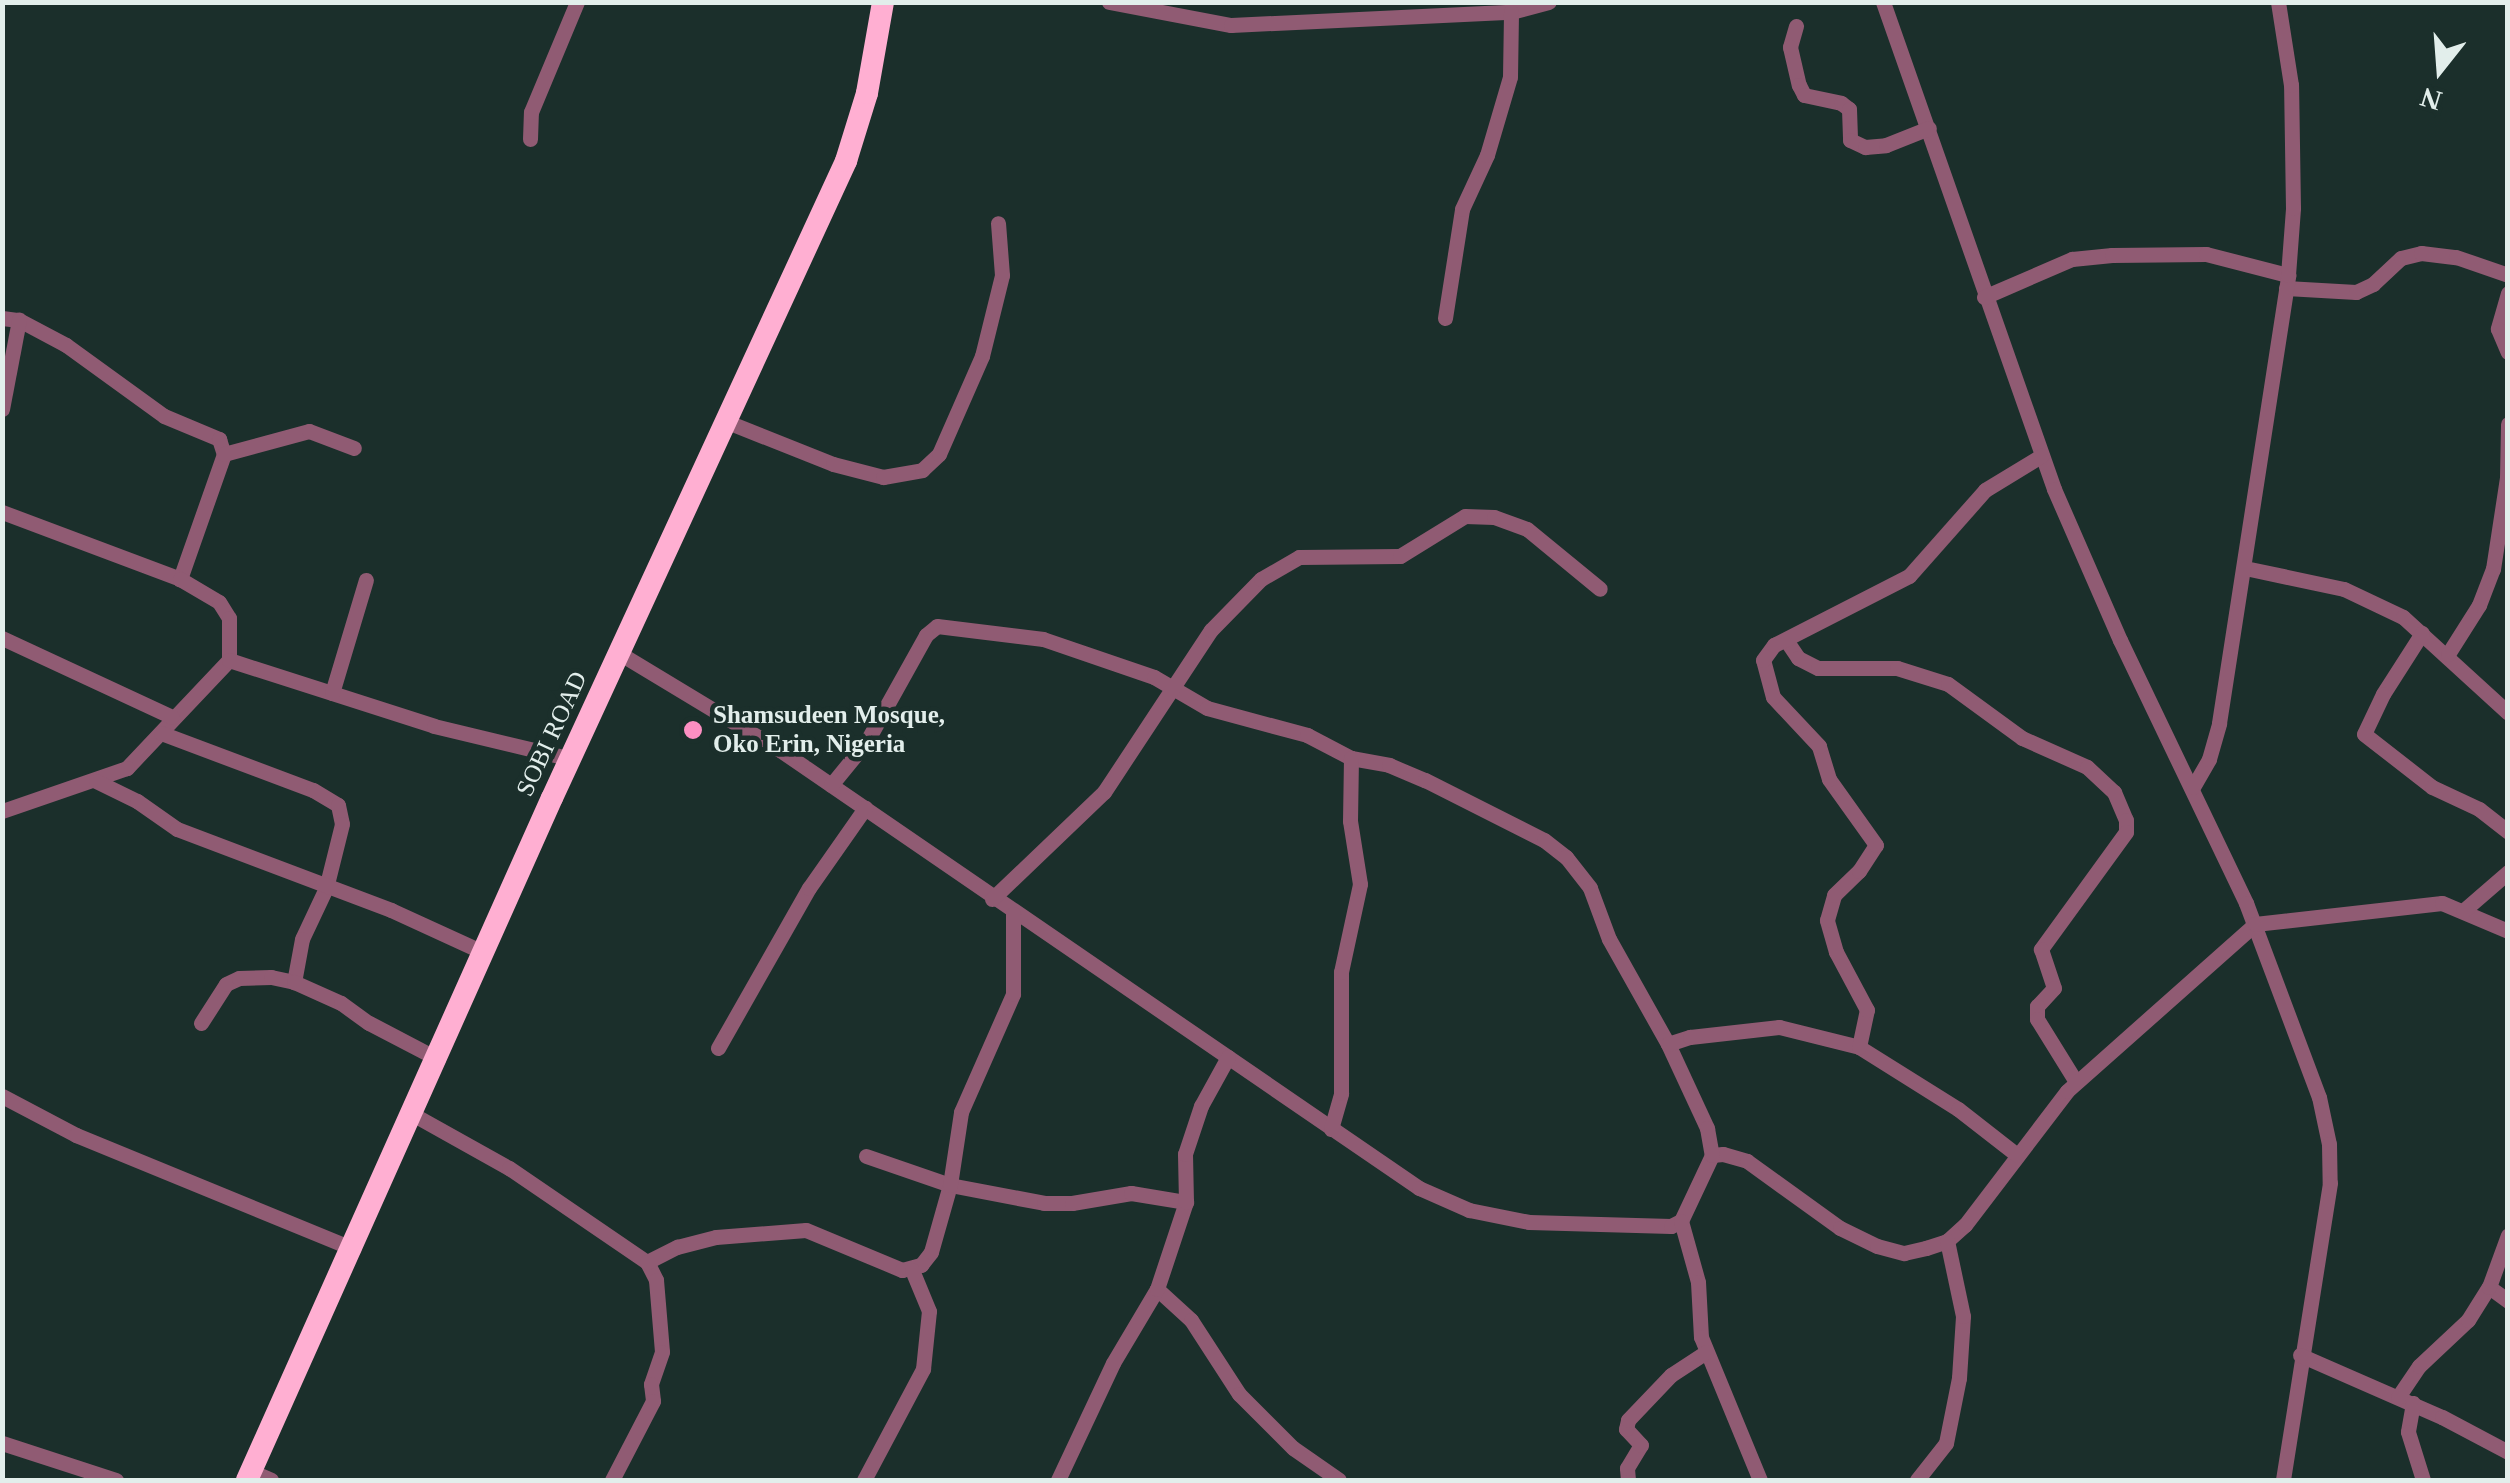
<!DOCTYPE html>
<html>
<head>
<meta charset="utf-8">
<style>
	body { margin:0 }
	#map { position:relative; width:2510px; height:1483px; overflow:hidden; background:#1b2f2b; font-family:Georgia,serif }
	div>[style] { position:absolute }
	[style*='--x'] { left:calc(var(--x)*1px); top:calc(var(--y)*1px); width:calc(var(--w)*1px); rotate:calc(var(--a)*1deg) }
	.minor>* { height:15px; margin:-7.5px; padding:0 7.5px; transform-origin:7.5px; border-radius:7.5px; background:#905b73 }
	.highway>* { height:22px; margin:-11px; padding:0 11px; transform-origin:11px; border-radius:11px; background:#ffafd2 }
	.dots>* { width:28px; height:28px; translate:-50% -50%; box-sizing:border-box; border:5px solid #1b2f2b; border-radius:50% }
	span { translate:-50% -50%; white-space:nowrap; text-align:center; line-height:1.15; -webkit-text-stroke:9px #1b2f2b; paint-order:stroke }
	.poi-label { font-size:25px; color:#e2eeeb; font-weight:700 }
	.left { translate:0 -50%; text-align:left }
	.street-label { font-size:25px; color:#e2eeeb }
	.frame { position:absolute; inset:0; border:5px solid #e2eeeb; pointer-events:none }
	.north { position:absolute; left:2390px; top:20px; width:100px; height:100px; -webkit-text-stroke:8px #1b2f2b; paint-order:stroke; rotate:197deg; font-size:28px; font-weight:700; line-height:40px; text-align:center; color:#e2eeeb }
	.north::after { content:''; display:block; margin:auto; width:35px; height:45px; background:#e2eeeb; clip-path:polygon(50% 0,100% 100%,50% 72%,0 100%) }
</style>
</head>
<body>
<div id="map">
	<div class="minor">
		<div style="--x:1109;--y:2;--w:124;--a:10.7"></div>
		<div style="--x:1231;--y:25;--w:280;--a:-2.7"></div>
		<div style="--x:1511;--y:12;--w:39;--a:-15"></div>
		<div style="--x:1883;--y:2;--w:516;--a:70.65"></div>
		<div style="--x:2054;--y:489;--w:165;--a:66.4"></div>
		<div style="--x:2120;--y:640;--w:292;--a:64.4"></div>
		<div style="--x:2246;--y:903;--w:207;--a:69.4"></div>
		<div style="--x:2319;--y:1097;--w:48;--a:78"></div>
		<div style="--x:2329;--y:1144;--w:39;--a:89"></div>
		<div style="--x:2330;--y:1183;--w:301;--a:99"></div>
		<div style="--x:1796;--y:26;--w:22;--a:106"></div>
		<div style="--x:1790;--y:47;--w:39;--a:77"></div>
		<div style="--x:1799;--y:85;--w:11;--a:63"></div>
		<div style="--x:1804;--y:95;--w:38;--a:12"></div>
		<div style="--x:1841;--y:103;--w:10;--a:37"></div>
		<div style="--x:1849;--y:109;--w:31;--a:88"></div>
		<div style="--x:1850;--y:140;--w:17;--a:25"></div>
		<div style="--x:1865;--y:147;--w:21;--a:-5"></div>
		<div style="--x:1886;--y:145;--w:46;--a:-21.6"></div>
		<div style="--x:530;--y:139;--w:27;--a:-88"></div>
		<div style="--x:531;--y:112;--w:119;--a:-67.3"></div>
		<div style="--x:2286;--y:288;--w:70;--a:3.3"></div>
		<div style="--x:2356;--y:292;--w:19;--a:-25"></div>
		<div style="--x:2373;--y:284;--w:38;--a:-43"></div>
		<div style="--x:2401;--y:258;--w:21;--a:-14"></div>
		<div style="--x:2421;--y:253;--w:35;--a:7"></div>
		<div style="--x:2456;--y:257;--w:55;--a:19.1"></div>
		<div style="--x:2508;--y:293;--w:37;--a:106"></div>
		<div style="--x:2498;--y:329;--w:25;--a:67"></div>
		<div style="--x:1984;--y:297;--w:96;--a:-23.4"></div>
		<div style="--x:2072;--y:259;--w:40;--a:-5.7"></div>
		<div style="--x:2112;--y:255;--w:94;--a:-0.6"></div>
		<div style="--x:2206;--y:254;--w:85;--a:14.4"></div>
		<div style="--x:2;--y:318;--w:17;--a:7"></div>
		<div style="--x:19;--y:320;--w:53;--a:28"></div>
		<div style="--x:66;--y:345;--w:121;--a:35.9"></div>
		<div style="--x:164;--y:416;--w:60;--a:22.7"></div>
		<div style="--x:219;--y:439;--w:16;--a:72"></div>
		<div style="--x:224;--y:454;--w:133;--a:109.4"></div>
		<div style="--x:1445;--y:318;--w:110;--a:-81.1"></div>
		<div style="--x:1462;--y:209;--w:60;--a:-65.2"></div>
		<div style="--x:1487;--y:155;--w:81;--a:-73.6"></div>
		<div style="--x:1510;--y:77;--w:65;--a:-89.1"></div>
		<div style="--x:2;--y:409;--w:91;--a:-79.2"></div>
		<div style="--x:725;--y:421;--w:116;--a:21.7"></div>
		<div style="--x:833;--y:464;--w:52;--a:14.6"></div>
		<div style="--x:883;--y:477;--w:40;--a:-10"></div>
		<div style="--x:922;--y:470;--w:23;--a:-43"></div>
		<div style="--x:939;--y:454;--w:107;--a:-66.3"></div>
		<div style="--x:982;--y:356;--w:83;--a:-76.1"></div>
		<div style="--x:1002;--y:275;--w:52;--a:-94.4"></div>
		<div style="--x:224;--y:454;--w:88;--a:-15.1"></div>
		<div style="--x:309;--y:431;--w:48;--a:20.7"></div>
		<div style="--x:2;--y:512;--w:190;--a:20.6"></div>
		<div style="--x:180;--y:579;--w:45;--a:30.5"></div>
		<div style="--x:219;--y:602;--w:19;--a:58"></div>
		<div style="--x:229;--y:618;--w:42;--a:90"></div>
		<div style="--x:229;--y:660;--w:149;--a:133.4"></div>
		<div style="--x:127;--y:768;--w:132;--a:161"></div>
		<div style="--x:2245;--y:568;--w:101;--a:12"></div>
		<div style="--x:2344;--y:589;--w:65;--a:25.4"></div>
		<div style="--x:2403;--y:617;--w:142;--a:42.4"></div>
		<div style="--x:2422;--y:633;--w:72;--a:122.6"></div>
		<div style="--x:2383;--y:694;--w:44;--a:115.4"></div>
		<div style="--x:2364;--y:734;--w:86;--a:37.9"></div>
		<div style="--x:2432;--y:787;--w:52;--a:25.1"></div>
		<div style="--x:2479;--y:809;--w:37;--a:38"></div>
		<div style="--x:2;--y:638;--w:187;--a:24.9"></div>
		<div style="--x:1786;--y:640;--w:22;--a:56"></div>
		<div style="--x:1798;--y:658;--w:22;--a:27"></div>
		<div style="--x:1818;--y:668;--w:79;--a:0"></div>
		<div style="--x:1897;--y:668;--w:53;--a:17.4"></div>
		<div style="--x:1948;--y:684;--w:92;--a:36.1"></div>
		<div style="--x:2022;--y:738;--w:71;--a:24"></div>
		<div style="--x:2087;--y:767;--w:37;--a:43"></div>
		<div style="--x:2114;--y:792;--w:30;--a:67"></div>
		<div style="--x:2126;--y:820;--w:12;--a:90"></div>
		<div style="--x:2126;--y:832;--w:145;--a:126"></div>
		<div style="--x:2041;--y:949;--w:41;--a:71.6"></div>
		<div style="--x:2054;--y:988;--w:25;--a:133"></div>
		<div style="--x:2037;--y:1006;--w:13;--a:90"></div>
		<div style="--x:2037;--y:1019;--w:74;--a:58.2"></div>
		<div style="--x:619;--y:653;--w:188;--a:31.1"></div>
		<div style="--x:780;--y:750;--w:775;--a:34.43"></div>
		<div style="--x:1419;--y:1188;--w:55;--a:23.7"></div>
		<div style="--x:1469;--y:1210;--w:61;--a:11.3"></div>
		<div style="--x:1529;--y:1222;--w:142;--a:1.6"></div>
		<div style="--x:1671;--y:1226;--w:11;--a:-27"></div>
		<div style="--x:1681;--y:1221;--w:73;--a:-64.8"></div>
		<div style="--x:1712;--y:1155;--w:11;--a:-5"></div>
		<div style="--x:1723;--y:1154;--w:25;--a:16"></div>
		<div style="--x:1747;--y:1161;--w:115;--a:35.8"></div>
		<div style="--x:1840;--y:1228;--w:41;--a:25.9"></div>
		<div style="--x:1877;--y:1246;--w:28;--a:15"></div>
		<div style="--x:1904;--y:1253;--w:23;--a:-13"></div>
		<div style="--x:1926;--y:1248;--w:22;--a:-18"></div>
		<div style="--x:1947;--y:1241;--w:24;--a:-42"></div>
		<div style="--x:1965;--y:1225;--w:168;--a:-52.7"></div>
		<div style="--x:2067;--y:1091;--w:251;--a:-41.6"></div>
		<div style="--x:2255;--y:924;--w:188;--a:-6.4"></div>
		<div style="--x:2442;--y:903;--w:72;--a:23"></div>
		<div style="--x:2448;--y:654;--w:58;--a:-57.7"></div>
		<div style="--x:2479;--y:605;--w:39;--a:-69"></div>
		<div style="--x:2493;--y:569;--w:92;--a:-81.3"></div>
		<div style="--x:2507;--y:478;--w:54;--a:-88.9"></div>
		<div style="--x:229;--y:660;--w:215;--a:17.8"></div>
		<div style="--x:434;--y:726;--w:141;--a:13.5"></div>
		<div style="--x:332;--y:693;--w:118;--a:-73.3"></div>
		<div style="--x:161;--y:733;--w:162;--a:20.6"></div>
		<div style="--x:313;--y:790;--w:29;--a:31"></div>
		<div style="--x:338;--y:805;--w:19;--a:78"></div>
		<div style="--x:342;--y:824;--w:66;--a:104"></div>
		<div style="--x:326;--y:888;--w:56;--a:115.2"></div>
		<div style="--x:302;--y:939;--w:44;--a:100.5"></div>
		<div style="--x:96;--y:781;--w:46;--a:26"></div>
		<div style="--x:137;--y:801;--w:49;--a:35"></div>
		<div style="--x:177;--y:829;--w:229;--a:20.7"></div>
		<div style="--x:391;--y:910;--w:103;--a:24.6"></div>
		<div style="--x:831;--y:785;--w:57;--a:-50.7"></div>
		<div style="--x:867;--y:741;--w:121;--a:-60.9"></div>
		<div style="--x:926;--y:635;--w:14;--a:-39"></div>
		<div style="--x:937;--y:626;--w:107;--a:7"></div>
		<div style="--x:1043;--y:639;--w:117;--a:18.9"></div>
		<div style="--x:1154;--y:677;--w:61;--a:30.3"></div>
		<div style="--x:1207;--y:708;--w:104;--a:15.1"></div>
		<div style="--x:1307;--y:735;--w:50;--a:27.6"></div>
		<div style="--x:1351;--y:758;--w:39;--a:10"></div>
		<div style="--x:1389;--y:765;--w:39;--a:23"></div>
		<div style="--x:1425;--y:780;--w:133;--a:26.8"></div>
		<div style="--x:1544;--y:840;--w:28;--a:38"></div>
		<div style="--x:1566;--y:857;--w:39;--a:52"></div>
		<div style="--x:1590;--y:888;--w:54;--a:69.6"></div>
		<div style="--x:1609;--y:939;--w:120;--a:60.7"></div>
		<div style="--x:1668;--y:1044;--w:93;--a:65.1"></div>
		<div style="--x:1707;--y:1128;--w:27;--a:80"></div>
		<div style="--x:2193;--y:787;--w:32;--a:-60"></div>
		<div style="--x:2209;--y:759;--w:37;--a:-74"></div>
		<div style="--x:2219;--y:723;--w:453;--a:-81.2"></div>
		<div style="--x:2288;--y:275;--w:67;--a:-85.7"></div>
		<div style="--x:2293;--y:208;--w:123;--a:-90.9"></div>
		<div style="--x:2291;--y:85;--w:84;--a:-98.9"></div>
		<div style="--x:992;--y:899;--w:155;--a:-43.7"></div>
		<div style="--x:1104;--y:792;--w:194;--a:-56.6"></div>
		<div style="--x:1211;--y:630;--w:71;--a:-45.6"></div>
		<div style="--x:1261;--y:579;--w:44;--a:-30.1"></div>
		<div style="--x:1299;--y:557;--w:101;--a:-0.6"></div>
		<div style="--x:1400;--y:556;--w:76;--a:-31.6"></div>
		<div style="--x:1465;--y:516;--w:29;--a:2"></div>
		<div style="--x:1494;--y:517;--w:35;--a:20"></div>
		<div style="--x:1527;--y:529;--w:94;--a:39.4"></div>
		<div style="--x:2463;--y:911;--w:60;--a:-40.9"></div>
		<div style="--x:201;--y:1023;--w:46;--a:-57.3"></div>
		<div style="--x:226;--y:984;--w:14;--a:-25"></div>
		<div style="--x:239;--y:978;--w:32;--a:-2"></div>
		<div style="--x:271;--y:977;--w:24;--a:12"></div>
		<div style="--x:294;--y:982;--w:51;--a:24.1"></div>
		<div style="--x:341;--y:1003;--w:34;--a:36"></div>
		<div style="--x:369;--y:1023;--w:78;--a:27.6"></div>
		<div style="--x:1668;--y:1044;--w:23;--a:-18"></div>
		<div style="--x:1690;--y:1037;--w:90;--a:-6.4"></div>
		<div style="--x:1779;--y:1027;--w:82;--a:14"></div>
		<div style="--x:1859;--y:1047;--w:117;--a:32.1"></div>
		<div style="--x:1958;--y:1109;--w:75;--a:37.9"></div>
		<div style="--x:1859;--y:1047;--w:38;--a:-78"></div>
		<div style="--x:1867;--y:1010;--w:66;--a:-118.1"></div>
		<div style="--x:1836;--y:952;--w:33;--a:-106"></div>
		<div style="--x:1827;--y:920;--w:26;--a:-74"></div>
		<div style="--x:1834;--y:895;--w:35;--a:-44"></div>
		<div style="--x:1859;--y:871;--w:31;--a:-57"></div>
		<div style="--x:1876;--y:845;--w:81;--a:-125.5"></div>
		<div style="--x:1829;--y:779;--w:34;--a:-107"></div>
		<div style="--x:1819;--y:746;--w:67;--a:-133.2"></div>
		<div style="--x:1773;--y:697;--w:38;--a:-105"></div>
		<div style="--x:1763;--y:660;--w:19;--a:-54"></div>
		<div style="--x:1774;--y:645;--w:152;--a:-27.1"></div>
		<div style="--x:1909;--y:576;--w:115;--a:-48.5"></div>
		<div style="--x:1985;--y:490;--w:66;--a:-31.3"></div>
		<div style="--x:718;--y:1048;--w:184;--a:-60.4"></div>
		<div style="--x:809;--y:888;--w:98;--a:-55"></div>
		<div style="--x:2;--y:1096;--w:84;--a:27.8"></div>
		<div style="--x:76;--y:1135;--w:300;--a:22.3"></div>
		<div style="--x:414;--y:1115;--w:109;--a:29.2"></div>
		<div style="--x:509;--y:1168;--w:167;--a:34.3"></div>
		<div style="--x:647;--y:1262;--w:20;--a:63"></div>
		<div style="--x:656;--y:1280;--w:72;--a:85.2"></div>
		<div style="--x:662;--y:1352;--w:34;--a:109"></div>
		<div style="--x:651;--y:1384;--w:17;--a:83"></div>
		<div style="--x:653;--y:1401;--w:89;--a:117.4"></div>
		<div style="--x:1331;--y:1129;--w:37;--a:-74"></div>
		<div style="--x:1341;--y:1093;--w:121;--a:-90"></div>
		<div style="--x:1341;--y:972;--w:90;--a:-77.8"></div>
		<div style="--x:1360;--y:884;--w:64;--a:-99"></div>
		<div style="--x:1350;--y:821;--w:63;--a:-89.1"></div>
		<div style="--x:866;--y:1156;--w:89;--a:19"></div>
		<div style="--x:950;--y:1185;--w:96;--a:10.8"></div>
		<div style="--x:1044;--y:1203;--w:28;--a:0"></div>
		<div style="--x:1072;--y:1203;--w:60;--a:-9.6"></div>
		<div style="--x:1131;--y:1193;--w:56;--a:9.3"></div>
		<div style="--x:1681;--y:1221;--w:63;--a:74.4"></div>
		<div style="--x:1698;--y:1282;--w:55;--a:86.9"></div>
		<div style="--x:1701;--y:1337;--w:155;--a:67.6"></div>
		<div style="--x:647;--y:1262;--w:34;--a:-27"></div>
		<div style="--x:677;--y:1247;--w:40;--a:-14.4"></div>
		<div style="--x:716;--y:1237;--w:90;--a:-4.4"></div>
		<div style="--x:806;--y:1230;--w:104;--a:22.6"></div>
		<div style="--x:902;--y:1270;--w:20;--a:-15"></div>
		<div style="--x:921;--y:1265;--w:16;--a:-52"></div>
		<div style="--x:931;--y:1252;--w:70;--a:-74.2"></div>
		<div style="--x:950;--y:1185;--w:74;--a:-81.4"></div>
		<div style="--x:961;--y:1112;--w:129;--a:-66.2"></div>
		<div style="--x:1013;--y:994;--w:80;--a:-90"></div>
		<div style="--x:2489;--y:1287;--w:24;--a:36"></div>
		<div style="--x:1157;--y:1289;--w:46;--a:42.4"></div>
		<div style="--x:1191;--y:1320;--w:88;--a:57"></div>
		<div style="--x:1239;--y:1394;--w:76;--a:45"></div>
		<div style="--x:1293;--y:1448;--w:56;--a:34.8"></div>
		<div style="--x:2300;--y:1355;--w:155;--a:23.6"></div>
		<div style="--x:2442;--y:1417;--w:75;--a:27.9"></div>
		<div style="--x:2398;--y:1397;--w:37;--a:-56"></div>
		<div style="--x:2419;--y:1366;--w:67;--a:-43.2"></div>
		<div style="--x:2468;--y:1320;--w:39;--a:-58"></div>
		<div style="--x:2489;--y:1287;--w:55;--a:-69.9"></div>
		<div style="--x:2413;--y:1403;--w:29;--a:100"></div>
		<div style="--x:2408;--y:1432;--w:50;--a:72.6"></div>
		<div style="--x:2;--y:1443;--w:120;--a:18"></div>
		<div style="--x:251;--y:1471;--w:22;--a:24"></div>
		<div style="--x:864;--y:1480;--w:126;--a:-62"></div>
		<div style="--x:923;--y:1369;--w:58;--a:-84.1"></div>
		<div style="--x:929;--y:1311;--w:44;--a:-112.5"></div>
		<div style="--x:1058;--y:1480;--w:129;--a:-64.8"></div>
		<div style="--x:1113;--y:1363;--w:86;--a:-59.3"></div>
		<div style="--x:1157;--y:1289;--w:92;--a:-71.6"></div>
		<div style="--x:1186;--y:1202;--w:48;--a:-91.2"></div>
		<div style="--x:1185;--y:1154;--w:51;--a:-71.6"></div>
		<div style="--x:1201;--y:1106;--w:56;--a:-61.1"></div>
		<div style="--x:1628;--y:1480;--w:12;--a:-95"></div>
		<div style="--x:1627;--y:1468;--w:27;--a:-59"></div>
		<div style="--x:1641;--y:1445;--w:22;--a:-133"></div>
		<div style="--x:1626;--y:1429;--w:9;--a:-77"></div>
		<div style="--x:1628;--y:1420;--w:62;--a:-46.3"></div>
		<div style="--x:1671;--y:1375;--w:42;--a:-33.3"></div>
		<div style="--x:1917;--y:1480;--w:47;--a:-51.9"></div>
		<div style="--x:1946;--y:1443;--w:66;--a:-78.7"></div>
		<div style="--x:1959;--y:1378;--w:62;--a:-86.3"></div>
		<div style="--x:1963;--y:1316;--w:77;--a:-102"></div>
	</div>
	<div class="highway">
		<div style="--x:247;--y:1480;--w:747;--a:-65.91"></div>
		<div style="--x:552;--y:798;--w:702;--a:-65.22"></div>
		<div style="--x:846;--y:161;--w:71;--a:-72.8"></div>
		<div style="--x:867;--y:93;--w:92;--a:-80"></div>
	</div>
	<div class="dots">
		<div style="left:693px;top:730px;background:#fc8fc2"></div>
	</div>
	<div class="poi-label">
		<span class="left" style="left:713px;top:730px">Shamsudeen Mosque,<br>Oko Erin, Nigeria</span>
	</div>
	<div class="street-label">
		<span style="left:552px;top:734px;rotate:-65deg">SOBI ROAD</span>
	</div>
	<div class="frame"></div>
	<div class="north">N</div>
</div>
</body>
</html>
